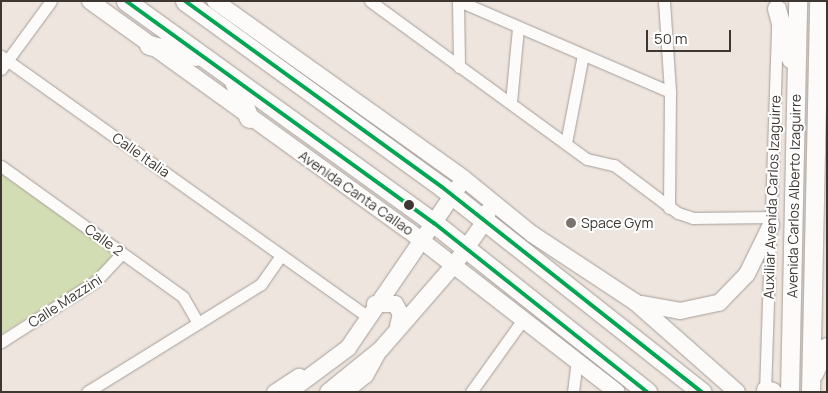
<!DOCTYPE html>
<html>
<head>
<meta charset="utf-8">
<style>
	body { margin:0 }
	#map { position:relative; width:828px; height:393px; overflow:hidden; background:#eee5de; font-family:Manrope,sans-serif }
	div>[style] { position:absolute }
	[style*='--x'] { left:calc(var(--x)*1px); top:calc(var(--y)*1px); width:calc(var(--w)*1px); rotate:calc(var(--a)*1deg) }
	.green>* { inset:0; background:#d3ddb3 }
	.roads { filter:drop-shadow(0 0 1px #a59e99) drop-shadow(0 0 1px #a59e99) }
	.minor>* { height:11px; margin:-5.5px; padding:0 5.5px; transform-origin:5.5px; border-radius:5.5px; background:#fcfbfa }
	.tertiary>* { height:14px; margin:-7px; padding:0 7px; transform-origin:7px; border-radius:7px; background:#fcfbfa }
	.secondary>* { height:16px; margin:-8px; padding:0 8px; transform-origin:8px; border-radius:8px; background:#fcfbfa }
	.primary>* { height:18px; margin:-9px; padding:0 9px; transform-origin:9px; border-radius:9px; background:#fcfbfa }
	.trunk>* { height:19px; margin:-9.5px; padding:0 9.5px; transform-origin:9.5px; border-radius:9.5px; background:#fcfbfa }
	.bus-1>* { height:4px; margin:-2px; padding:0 2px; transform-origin:2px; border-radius:2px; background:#00a651 }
	.dots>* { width:14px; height:14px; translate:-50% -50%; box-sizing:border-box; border:2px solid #fff; border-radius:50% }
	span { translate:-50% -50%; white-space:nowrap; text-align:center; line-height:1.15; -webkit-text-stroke:4px #fff; paint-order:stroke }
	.street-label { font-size:14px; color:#3d3631 }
	.poi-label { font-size:14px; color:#3d3631 }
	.left { translate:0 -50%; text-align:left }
	.frame { position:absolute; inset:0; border:2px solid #3d3631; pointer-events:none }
	.scale { position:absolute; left:646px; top:30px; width:85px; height:22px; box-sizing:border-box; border:2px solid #3d3631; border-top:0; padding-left:6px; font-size:15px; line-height:18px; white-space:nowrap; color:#3d3631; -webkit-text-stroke:4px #fff; paint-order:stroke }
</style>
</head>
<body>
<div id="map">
	<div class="green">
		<div style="clip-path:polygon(1px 174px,115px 254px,102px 271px,1px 334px)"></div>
	</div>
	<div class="roads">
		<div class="minor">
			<div style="--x:370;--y:1;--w:268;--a:36.1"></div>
			<div style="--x:587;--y:159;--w:28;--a:13"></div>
			<div style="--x:614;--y:165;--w:80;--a:36.9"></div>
			<div style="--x:678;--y:213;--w:16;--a:18"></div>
			<div style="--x:693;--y:218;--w:79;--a:-0.7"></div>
			<div style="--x:458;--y:1;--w:66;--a:89.1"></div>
			<div style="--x:459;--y:1;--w:230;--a:23.3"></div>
			<div style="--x:664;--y:1;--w:91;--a:86.2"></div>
			<div style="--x:670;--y:92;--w:116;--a:90.5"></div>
			<div style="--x:1;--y:56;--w:450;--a:35.4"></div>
			<div style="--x:1;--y:69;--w:84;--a:-53.7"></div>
			<div style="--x:511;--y:102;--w:74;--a:-84.6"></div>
			<div style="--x:566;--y:143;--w:90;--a:-79.1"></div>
			<div style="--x:1;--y:166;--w:224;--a:35.7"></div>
			<div style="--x:183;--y:297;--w:30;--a:60"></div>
			<div style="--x:1;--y:342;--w:113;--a:-32.7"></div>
			<div style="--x:96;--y:281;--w:38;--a:-47"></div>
			<div style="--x:87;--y:392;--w:205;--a:-31.8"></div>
			<div style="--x:261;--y:284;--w:35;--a:-55"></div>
			<div style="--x:471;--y:392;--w:91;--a:-54.4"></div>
			<div style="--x:573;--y:392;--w:32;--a:-83"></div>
			<div style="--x:765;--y:392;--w:367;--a:-88.1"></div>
		</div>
		<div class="tertiary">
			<div style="--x:274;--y:392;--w:30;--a:-33"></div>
			<div style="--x:346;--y:392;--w:26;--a:-39"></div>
			<div style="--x:366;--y:376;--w:31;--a:-61"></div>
		</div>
		<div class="secondary">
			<div style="--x:90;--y:1;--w:392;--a:35.8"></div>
			<div style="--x:408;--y:230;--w:264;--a:37.8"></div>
			<div style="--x:215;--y:1;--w:305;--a:35.5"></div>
			<div style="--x:463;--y:178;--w:89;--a:39.1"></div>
			<div style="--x:532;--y:234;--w:123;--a:33.4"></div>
			<div style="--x:635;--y:302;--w:136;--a:41.4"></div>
			<div style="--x:375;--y:304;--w:20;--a:0"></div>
			<div style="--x:395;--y:304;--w:12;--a:59"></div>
			<div style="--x:401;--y:314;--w:12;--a:104"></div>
			<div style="--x:641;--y:304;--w:40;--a:10"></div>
			<div style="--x:680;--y:311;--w:40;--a:-12"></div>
			<div style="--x:719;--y:303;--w:40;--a:-46"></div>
			<div style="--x:747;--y:274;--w:55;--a:-63.9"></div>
			<div style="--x:289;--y:392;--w:74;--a:-36.7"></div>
			<div style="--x:348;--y:348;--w:196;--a:-55.6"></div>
			<div style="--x:328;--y:392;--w:68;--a:-39.1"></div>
			<div style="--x:381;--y:349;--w:111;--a:-49"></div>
			<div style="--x:454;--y:265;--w:55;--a:-54.6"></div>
			<div style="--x:486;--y:220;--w:9;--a:-77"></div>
		</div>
		<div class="primary">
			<div style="--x:777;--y:9;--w:52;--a:74.4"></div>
			<div style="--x:814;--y:374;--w:30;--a:-64"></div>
			<div style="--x:766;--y:390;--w:7;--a:16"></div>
			<div style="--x:790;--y:392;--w:391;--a:-88.8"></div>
			<div style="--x:811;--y:392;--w:391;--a:-88.8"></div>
		</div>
		<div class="trunk">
			<div style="--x:126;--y:1;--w:380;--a:35.8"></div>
			<div style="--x:434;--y:223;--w:272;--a:38.4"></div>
			<div style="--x:185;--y:1;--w:317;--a:35.9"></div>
			<div style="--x:442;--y:187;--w:331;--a:38.3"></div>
			<div style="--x:149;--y:45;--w:48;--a:13.2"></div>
			<div style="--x:233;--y:79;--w:42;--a:67.7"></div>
		</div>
	</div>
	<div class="bus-1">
		<div style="--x:126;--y:1;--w:380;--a:35.8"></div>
		<div style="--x:434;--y:223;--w:272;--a:38.4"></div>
		<div style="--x:185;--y:1;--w:317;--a:35.9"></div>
		<div style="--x:442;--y:187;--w:331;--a:38.3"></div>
	</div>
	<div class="dots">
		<div style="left:409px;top:205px;background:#3d3631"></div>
		<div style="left:571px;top:223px;background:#7b736e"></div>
	</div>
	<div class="street-label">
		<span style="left:141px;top:155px;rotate:35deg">Calle Italia</span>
		<span style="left:356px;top:193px;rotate:35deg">Avenida Canta Callao</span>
		<span style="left:794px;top:196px;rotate:-89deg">Avenida Carlos Alberto Izaguirre</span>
		<span style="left:772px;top:197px;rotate:-88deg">Auxiliar Avenida Carlos Izaguirre</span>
		<span style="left:104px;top:240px;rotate:36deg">Calle 2</span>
		<span style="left:65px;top:301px;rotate:-33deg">Calle Mazzini</span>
	</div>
	<div class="poi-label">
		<span class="left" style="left:581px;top:223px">Space Gym</span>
	</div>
	<div class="frame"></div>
	<div class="scale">50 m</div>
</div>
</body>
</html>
